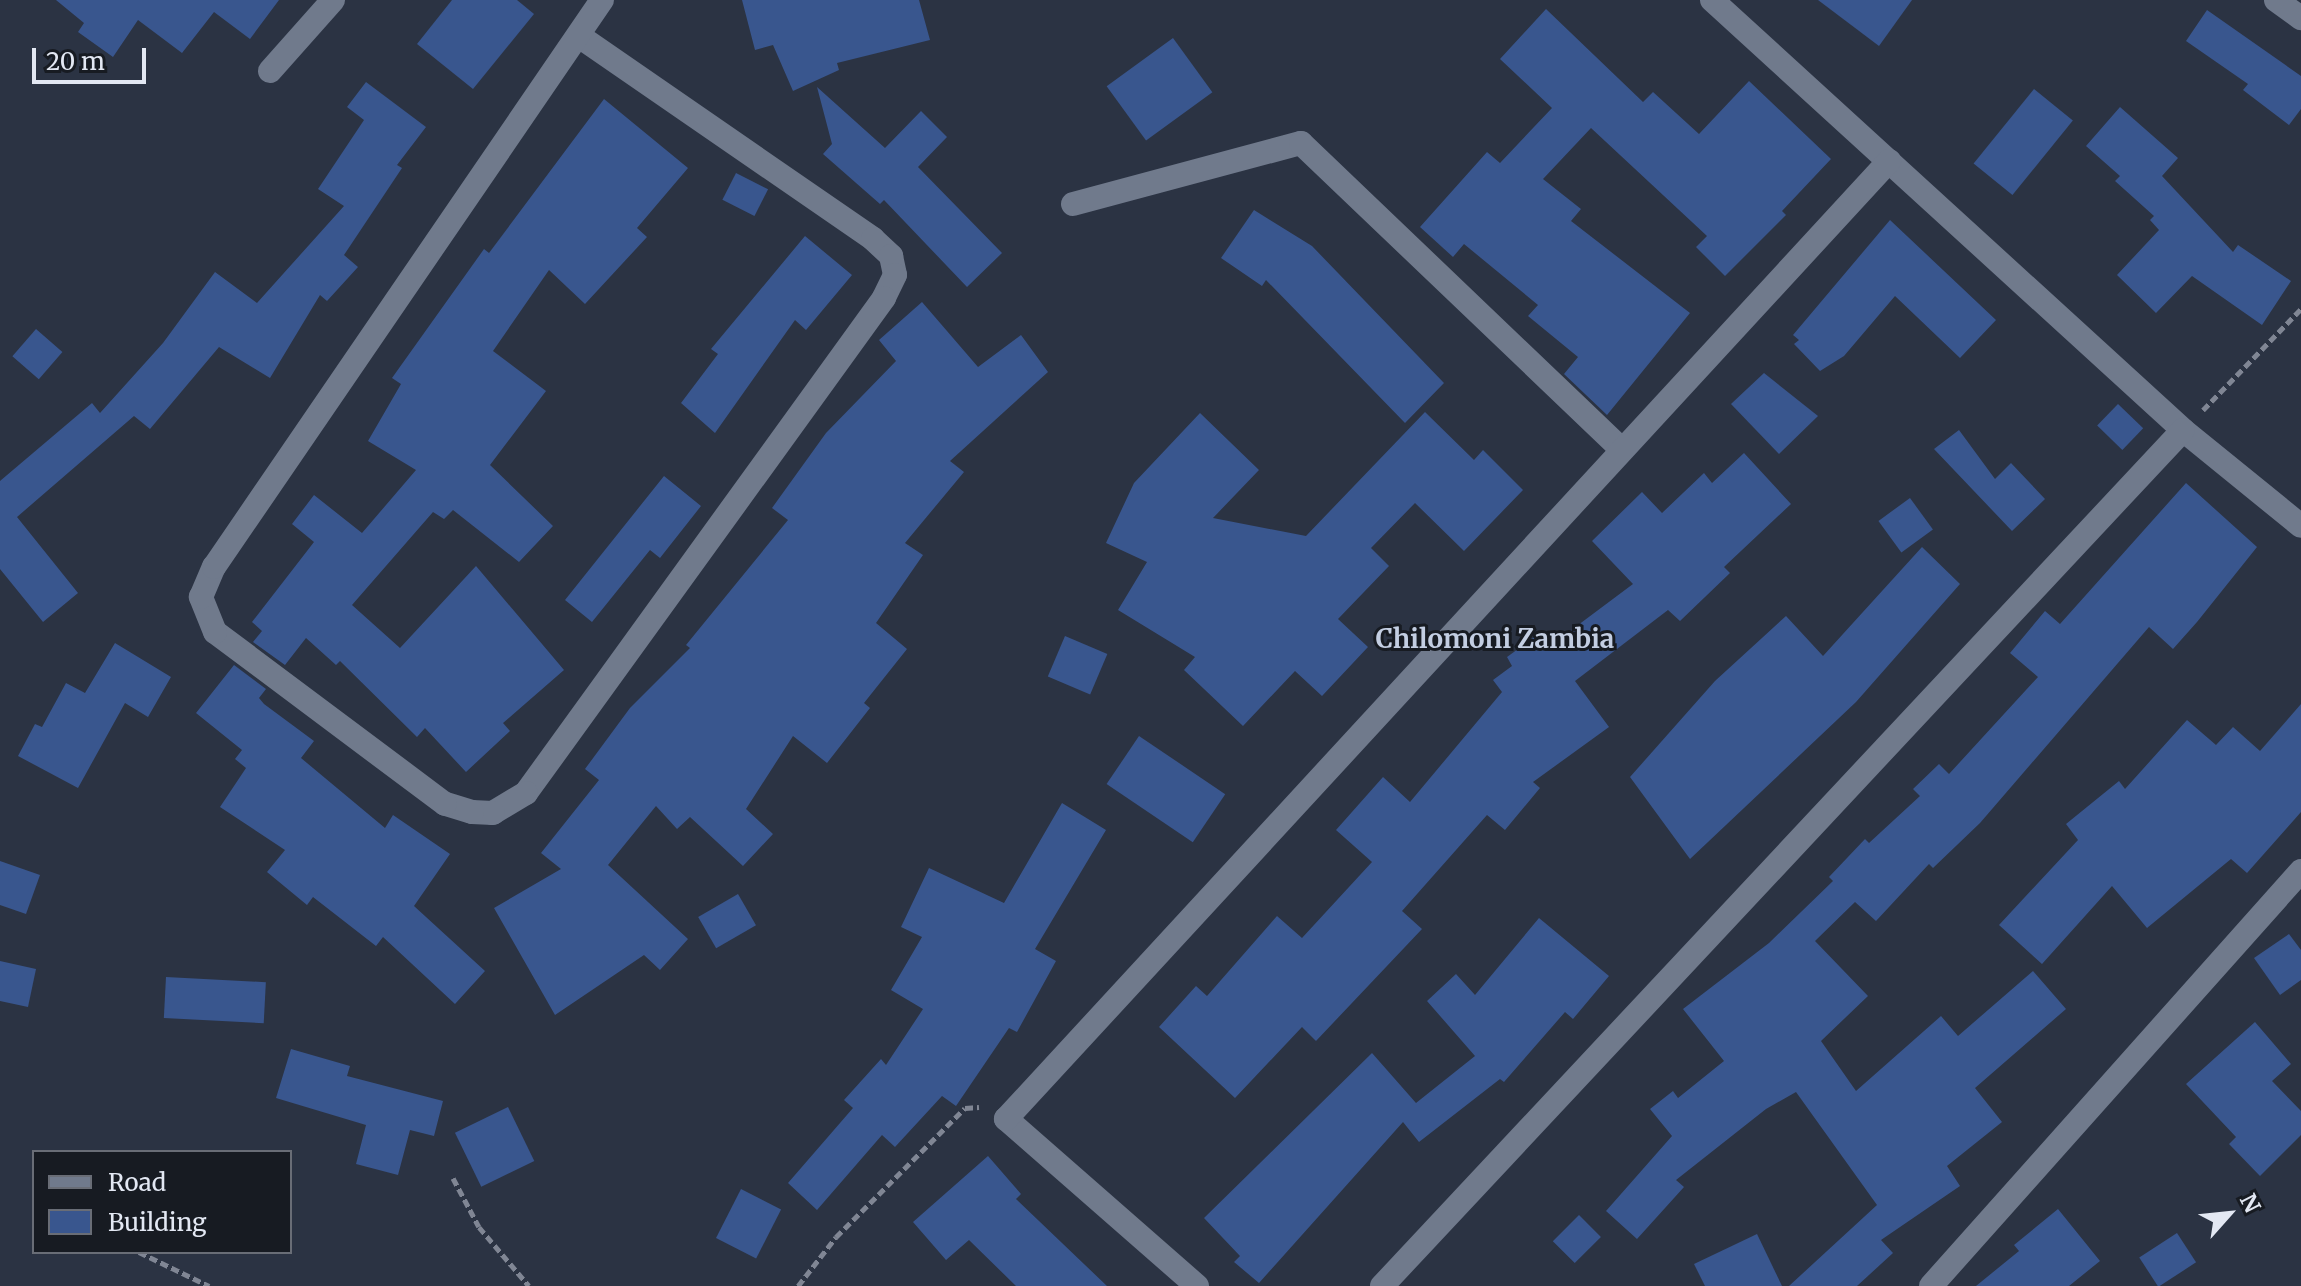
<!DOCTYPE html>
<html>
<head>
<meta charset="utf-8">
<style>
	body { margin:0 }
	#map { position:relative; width:2301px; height:1286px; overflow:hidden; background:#2b3343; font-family:Merriweather,serif }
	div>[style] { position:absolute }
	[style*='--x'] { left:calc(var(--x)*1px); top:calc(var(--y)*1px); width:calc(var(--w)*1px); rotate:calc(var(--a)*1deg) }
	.building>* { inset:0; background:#39568e; transform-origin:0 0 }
	.path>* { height:5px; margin-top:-2.5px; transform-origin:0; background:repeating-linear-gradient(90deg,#808694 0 8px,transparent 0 12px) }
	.minor>* { height:24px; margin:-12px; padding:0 12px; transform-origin:12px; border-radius:12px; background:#707a8c }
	span { translate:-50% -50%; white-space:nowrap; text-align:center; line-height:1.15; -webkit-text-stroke:6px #171b22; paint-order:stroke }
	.quarter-label { font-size:26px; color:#c3cee2; font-weight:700 }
	.legend { position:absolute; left:32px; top:1150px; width:260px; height:104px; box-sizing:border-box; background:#171b22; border:2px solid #696d76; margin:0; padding:10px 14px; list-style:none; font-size:24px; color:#e3e8f3 }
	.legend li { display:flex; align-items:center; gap:16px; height:40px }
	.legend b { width:40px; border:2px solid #696d76 }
	.north { position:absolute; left:2189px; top:1174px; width:80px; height:80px; -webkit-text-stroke:6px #171b22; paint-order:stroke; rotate:63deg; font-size:22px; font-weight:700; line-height:32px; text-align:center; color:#e3e8f3 }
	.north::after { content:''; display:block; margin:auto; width:28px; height:36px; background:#e3e8f3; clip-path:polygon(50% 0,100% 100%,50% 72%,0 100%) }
	.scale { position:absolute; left:32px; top:48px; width:114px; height:36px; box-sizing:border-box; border:4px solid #e3e8f3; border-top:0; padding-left:10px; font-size:24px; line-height:28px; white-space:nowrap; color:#e3e8f3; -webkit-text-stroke:6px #171b22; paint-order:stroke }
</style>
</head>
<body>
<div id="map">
	<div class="building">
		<div style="clip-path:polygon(56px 0,279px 0,250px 39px,214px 12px,182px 53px,138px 20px,113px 57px,78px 32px,84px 23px)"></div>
		<div style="clip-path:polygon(452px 0,517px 0,534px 14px,473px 89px,417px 44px)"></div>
		<div style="clip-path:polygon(742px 0,919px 0,930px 40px,837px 63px,839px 70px,793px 91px,773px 45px,755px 50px)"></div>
		<div style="clip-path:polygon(1818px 0,1912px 0,1879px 46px)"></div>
		<div style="clip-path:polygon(1546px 9px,1643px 102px,1653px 92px,1699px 134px,1749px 81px,1831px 159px,1782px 211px,1786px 215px,1725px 276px,1696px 247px,1707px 236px,1591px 128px,1543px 179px,1581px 209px,1571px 221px,1690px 313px,1607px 415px,1564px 374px,1578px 357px,1528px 316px,1538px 305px,1464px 244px,1453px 257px,1420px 227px,1487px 152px,1500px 163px,1552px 108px,1500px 59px)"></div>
		<div style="clip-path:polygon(2207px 10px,2301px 76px,2301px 109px,2289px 125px,2243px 90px,2248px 84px,2186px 41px)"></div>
		<div style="left:1173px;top:38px;width:67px;height:82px;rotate:54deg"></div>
		<div style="clip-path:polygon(366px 82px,426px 127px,397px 165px,402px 168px,344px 255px,358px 267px,327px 301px,320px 295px,270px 378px,219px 347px,150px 429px,134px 416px,17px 517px,78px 593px,43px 622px,0 569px,0 481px,92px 403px,100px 413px,163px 343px,215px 272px,257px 303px,344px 206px,318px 189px,364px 120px,347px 107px)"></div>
		<div style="clip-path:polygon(817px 87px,885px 148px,921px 111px,947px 137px,918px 167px,1002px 253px,967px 287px,884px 200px,880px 204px,823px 154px,832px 144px)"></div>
		<div style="left:2034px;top:89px;width:50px;height:96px;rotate:39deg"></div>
		<div style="clip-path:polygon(604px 99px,688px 168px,637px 228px,647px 237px,585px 304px,549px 270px,493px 351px,546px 391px,490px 465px,553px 526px,519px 562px,453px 510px,444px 519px,433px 512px,352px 605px,400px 648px,476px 566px,564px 670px,503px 723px,510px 731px,466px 772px,425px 728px,417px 737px,340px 661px,336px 665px,306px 638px,285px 665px,253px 642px,262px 631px,252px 622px,314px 542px,292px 524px,314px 495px,362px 533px,416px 470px,368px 441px,401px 384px,392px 378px,484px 249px,489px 253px)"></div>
		<div style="clip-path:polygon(2120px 107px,2178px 158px,2162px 176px,2233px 252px,2238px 245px,2291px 281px,2262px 325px,2192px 276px,2156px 313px,2117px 275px,2159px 230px,2150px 220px,2154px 216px,2115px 181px,2120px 176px,2086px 146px)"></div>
		<div style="left:736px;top:173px;width:36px;height:30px;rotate:27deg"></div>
		<div style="clip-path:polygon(1254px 210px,1312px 246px,1444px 383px,1405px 423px,1266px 280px,1262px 286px,1221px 258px)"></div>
		<div style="clip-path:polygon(1890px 220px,1996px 320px,1960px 358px,1895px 296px,1844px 356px,1820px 371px,1794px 344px,1799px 340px,1793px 335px)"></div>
		<div style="clip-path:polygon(805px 236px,852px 275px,806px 330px,795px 320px,715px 433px,681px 403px,718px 354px,711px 349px)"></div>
		<div style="clip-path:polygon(922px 302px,978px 367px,1021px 335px,1048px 372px,950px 461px,964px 472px,905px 543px,923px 555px,876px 623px,907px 649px,864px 703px,870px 708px,827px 763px,793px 736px,746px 809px,773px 834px,743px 866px,690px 817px,677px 829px,656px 806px,608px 865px,688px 939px,660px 970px,644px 955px,555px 1015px,494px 908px,561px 869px,541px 853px,599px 780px,585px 769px,630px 708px,690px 648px,686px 645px,788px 520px,772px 508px,826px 433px,896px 361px,879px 340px)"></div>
		<div style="left:36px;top:329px;width:35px;height:36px;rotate:41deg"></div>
		<div style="clip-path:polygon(1764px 373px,1818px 416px,1779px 454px,1731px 404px)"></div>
		<div style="left:2118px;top:404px;width:35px;height:30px;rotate:44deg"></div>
		<div style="clip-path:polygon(1425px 412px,1474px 460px,1483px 450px,1523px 490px,1464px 551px,1415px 503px,1371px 548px,1389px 566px,1338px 619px,1368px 647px,1322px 696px,1295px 671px,1243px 726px,1184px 670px,1195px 657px,1118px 610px,1147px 562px,1106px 543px,1134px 483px,1200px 413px,1259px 470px,1213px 518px,1306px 536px)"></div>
		<div style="clip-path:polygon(1959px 430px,1995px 479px,2011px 463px,2045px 499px,2012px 531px,1934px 449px)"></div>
		<div style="clip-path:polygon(1744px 453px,1791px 504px,1724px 567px,1730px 573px,1680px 621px,1668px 610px,1575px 681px,1609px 727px,1533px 782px,1540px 788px,1505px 830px,1487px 815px,1402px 911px,1422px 929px,1316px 1041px,1302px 1027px,1235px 1098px,1159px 1027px,1196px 986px,1207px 996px,1277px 916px,1302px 938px,1372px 862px,1336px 830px,1383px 777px,1410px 802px,1502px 692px,1493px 680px,1512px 666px,1507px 657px,1540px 633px,1550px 646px,1633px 584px,1592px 541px,1642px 492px,1662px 513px,1704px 473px,1712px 483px)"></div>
		<div style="clip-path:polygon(664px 476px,701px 506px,660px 558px,650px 550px,592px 622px,565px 600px)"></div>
		<div style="clip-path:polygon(2186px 483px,2257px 547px,2197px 622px,2173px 649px,2149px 627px,1980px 823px,1933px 868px,1929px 864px,1876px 921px,1855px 902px,1815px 941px,1868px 996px,1821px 1041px,1856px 1091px,1941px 1016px,1958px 1036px,2033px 971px,2066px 1009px,1975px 1088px,2002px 1122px,1947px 1166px,1960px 1186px,1881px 1240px,1893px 1253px,1857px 1286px,1789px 1286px,1877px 1205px,1796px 1092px,1766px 1109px,1676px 1180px,1684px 1187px,1637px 1239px,1606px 1211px,1672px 1136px,1650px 1109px,1673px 1091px,1678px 1098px,1724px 1061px,1683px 1009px,1769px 943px,1833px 881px,1829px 877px,1865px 839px,1869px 843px,1920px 796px,1913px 789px,1939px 764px,1949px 774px,2038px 677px,2010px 653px,2045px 611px,2060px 624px)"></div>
		<div style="left:1910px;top:498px;width:39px;height:39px;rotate:54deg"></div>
		<div style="clip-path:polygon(1922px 547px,1960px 584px,1856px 702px,1690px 859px,1630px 777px,1715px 681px,1786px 616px,1823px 656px)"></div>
		<div style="left:1065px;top:636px;width:46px;height:44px;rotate:23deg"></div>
		<div style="clip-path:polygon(115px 643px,171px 677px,148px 717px,125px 703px,78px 788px,18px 756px,35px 724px,42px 727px,66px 683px,85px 693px)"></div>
		<div style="clip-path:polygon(234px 665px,266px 689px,259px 698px,264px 704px,314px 741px,301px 758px,385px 828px,393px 815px,450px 854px,414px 906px,485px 971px,455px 1004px,383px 937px,376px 946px,313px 897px,307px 905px,267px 872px,285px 850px,220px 807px,246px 768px,235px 759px,242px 750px,196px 713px)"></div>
		<div style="clip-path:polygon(2301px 704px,2301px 812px,2247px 873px,2231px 859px,2147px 928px,2112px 886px,2042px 964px,1999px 925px,2078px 840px,2066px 824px,2119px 781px,2125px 789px,2187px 720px,2216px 745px,2233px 727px,2260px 751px)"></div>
		<div style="left:1139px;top:736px;width:104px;height:58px;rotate:34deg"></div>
		<div style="clip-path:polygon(1062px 803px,1106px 830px,1035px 949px,1056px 961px,1017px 1032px,1009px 1028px,956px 1106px,942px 1096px,895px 1147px,882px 1135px,817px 1210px,788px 1183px,853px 1108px,844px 1100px,881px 1059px,886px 1065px,923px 1009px,891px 990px,922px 937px,901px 927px,929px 868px,1004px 903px)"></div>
		<div style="clip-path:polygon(0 861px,40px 875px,26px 914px,0 905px)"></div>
		<div style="left:738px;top:894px;width:36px;height:46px;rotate:60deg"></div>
		<div style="clip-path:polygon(1539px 918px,1609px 976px,1573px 1019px,1565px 1012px,1504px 1082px,1500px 1079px,1419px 1142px,1403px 1122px,1259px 1283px,1234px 1262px,1240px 1256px,1204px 1218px,1372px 1053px,1416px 1103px,1475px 1056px,1427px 1001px,1456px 974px,1475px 995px)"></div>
		<div style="clip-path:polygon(2289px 934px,2301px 950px,2301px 980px,2280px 995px,2254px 958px)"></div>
		<div style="clip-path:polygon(0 961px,36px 969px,28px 1007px,0 1001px)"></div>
		<div style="left:166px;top:977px;width:100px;height:41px;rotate:3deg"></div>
		<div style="clip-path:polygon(2255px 1022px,2291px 1064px,2272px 1081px,2301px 1111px,2301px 1135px,2260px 1176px,2229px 1144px,2236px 1137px,2186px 1084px)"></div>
		<div style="clip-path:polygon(291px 1049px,350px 1066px,347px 1076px,443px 1101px,434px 1136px,410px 1130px,398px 1175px,356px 1164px,366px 1125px,276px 1098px)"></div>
		<div style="left:508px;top:1107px;width:60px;height:59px;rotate:64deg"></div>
		<div style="clip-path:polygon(988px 1156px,1021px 1194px,1016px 1199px,1107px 1286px,1016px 1286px,969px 1240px,946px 1260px,913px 1222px)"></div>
		<div style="left:741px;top:1189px;width:45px;height:55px;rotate:27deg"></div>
		<div style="clip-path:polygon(2058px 1209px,2100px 1261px,2069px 1286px,1976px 1286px,2019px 1251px,2014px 1245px)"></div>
		<div style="left:1579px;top:1215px;width:31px;height:37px;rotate:45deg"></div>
		<div style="left:2177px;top:1233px;width:35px;height:45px;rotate:57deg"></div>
		<div style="clip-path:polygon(1757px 1234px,1782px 1286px,1705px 1286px,1694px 1264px)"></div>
	</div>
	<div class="path">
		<div style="--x:2203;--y:410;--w:141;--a:-45.9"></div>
		<div style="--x:453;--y:1178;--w:55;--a:62"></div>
		<div style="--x:479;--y:1227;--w:77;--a:49.7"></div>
		<div style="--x:139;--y:1252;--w:78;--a:25.9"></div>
		<div style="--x:798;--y:1286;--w:62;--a:-52.2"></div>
		<div style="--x:836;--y:1237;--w:182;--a:-45"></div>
		<div style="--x:965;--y:1108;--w:14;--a:-4"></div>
	</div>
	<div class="minor">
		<div style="--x:1712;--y:0;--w:638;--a:42.39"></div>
		<div style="--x:2183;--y:430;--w:152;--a:39.1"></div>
		<div style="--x:2276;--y:0;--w:31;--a:36"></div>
		<div style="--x:579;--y:36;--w:357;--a:34.6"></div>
		<div style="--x:873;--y:239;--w:25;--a:43"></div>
		<div style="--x:891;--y:256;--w:19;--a:78"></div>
		<div style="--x:895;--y:275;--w:25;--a:116"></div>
		<div style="--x:884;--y:298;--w:611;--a:125.88"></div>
		<div style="--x:526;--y:793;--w:39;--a:149"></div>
		<div style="--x:493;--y:813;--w:21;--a:-177"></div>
		<div style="--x:472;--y:812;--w:28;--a:-163"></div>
		<div style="--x:445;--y:804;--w:287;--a:-143.2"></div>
		<div style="--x:215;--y:632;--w:38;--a:-112"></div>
		<div style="--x:201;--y:597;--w:33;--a:-67"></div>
		<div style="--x:214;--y:567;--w:687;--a:-55.62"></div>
		<div style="--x:270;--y:71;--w:95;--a:-48.4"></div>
		<div style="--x:1073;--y:204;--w:236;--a:-15"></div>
		<div style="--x:1301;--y:143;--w:444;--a:43.7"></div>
		<div style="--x:1197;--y:1286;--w:254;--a:-138.8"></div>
		<div style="--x:1006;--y:1119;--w:1303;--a:-47.33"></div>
		<div style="--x:1382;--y:1286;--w:1172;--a:-46.9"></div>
		<div style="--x:1931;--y:1286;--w:556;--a:-48.28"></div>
	</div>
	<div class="quarter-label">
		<span style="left:1495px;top:639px">Chilomoni Zambia</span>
	</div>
	<ul class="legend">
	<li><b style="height:10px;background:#707a8c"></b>Road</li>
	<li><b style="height:22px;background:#39568e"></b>Building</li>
	</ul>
	<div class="north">N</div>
	<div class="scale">20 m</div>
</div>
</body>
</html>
